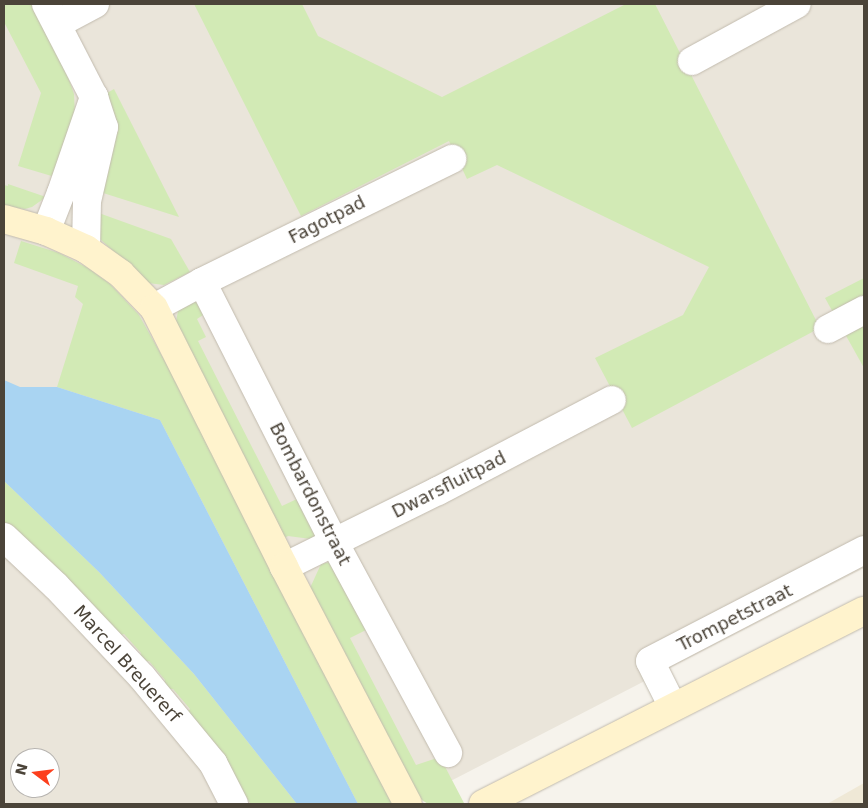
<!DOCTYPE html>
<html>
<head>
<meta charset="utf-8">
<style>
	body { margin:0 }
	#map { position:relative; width:868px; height:808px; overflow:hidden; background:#f6f3ec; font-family:"DejaVu Sans",sans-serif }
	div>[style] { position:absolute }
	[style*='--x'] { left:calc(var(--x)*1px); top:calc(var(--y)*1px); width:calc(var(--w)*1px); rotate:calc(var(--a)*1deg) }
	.residential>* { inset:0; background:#eae5da }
	.education>* { inset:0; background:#efe8d6 }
	.green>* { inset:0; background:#d2eab5 }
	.water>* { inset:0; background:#a9d4f2 }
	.roads { filter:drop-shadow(0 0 1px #c2bbae) drop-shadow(0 0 1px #c2bbae) }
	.street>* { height:28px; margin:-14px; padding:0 14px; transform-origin:14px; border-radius:14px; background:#fff }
	.secondary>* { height:28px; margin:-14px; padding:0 14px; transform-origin:14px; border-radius:14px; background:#fff3cd }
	span { translate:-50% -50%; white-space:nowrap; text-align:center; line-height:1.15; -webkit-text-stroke:4px #fff; paint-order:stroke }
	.street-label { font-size:18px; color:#4b4439 }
	.frame { position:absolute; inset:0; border:5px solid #4b4439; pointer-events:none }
	.north { position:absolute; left:10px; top:748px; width:50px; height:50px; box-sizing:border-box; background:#fff; border:1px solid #b7b4b0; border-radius:50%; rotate:285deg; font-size:14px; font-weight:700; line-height:20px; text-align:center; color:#4b4439 }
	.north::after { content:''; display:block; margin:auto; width:18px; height:22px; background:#fc3f1d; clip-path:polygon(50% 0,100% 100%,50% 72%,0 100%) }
</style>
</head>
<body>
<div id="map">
	<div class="residential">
		<div style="clip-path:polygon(evenodd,4px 4px,864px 4px,864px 568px,406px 804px,4px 804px,4px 4px,20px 758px,50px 758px,50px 788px,20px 788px,20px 758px)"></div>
	</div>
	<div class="education">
		<div style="clip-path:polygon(864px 783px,864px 804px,827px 804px)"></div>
	</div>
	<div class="green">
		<div style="clip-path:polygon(4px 4px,31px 4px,66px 71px,74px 94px,75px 115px,55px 177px,18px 166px,41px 93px,4px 22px)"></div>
		<div style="clip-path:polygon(194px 4px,302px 4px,318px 36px,442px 97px,626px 4px,655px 4px,821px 330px,816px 330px,632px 428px,595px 358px,683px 315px,709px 267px,497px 165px,467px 179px,449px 141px,301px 216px)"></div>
		<div style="clip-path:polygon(114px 89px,179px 217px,100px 192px,107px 93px)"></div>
		<div style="clip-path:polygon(8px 184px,46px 197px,32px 207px,25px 209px,4px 206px,4px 185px,8px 186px)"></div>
		<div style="clip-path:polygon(96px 212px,171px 239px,190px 272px,164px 285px,148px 283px,99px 238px)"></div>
		<div style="clip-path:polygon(21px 241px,59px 253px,88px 268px,110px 284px,139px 315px,176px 381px,392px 804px,358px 804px,160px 420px,57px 387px,83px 304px,75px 297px,78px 286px,14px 263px)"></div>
		<div style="clip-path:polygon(864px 278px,864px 368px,825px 298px)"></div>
		<div style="clip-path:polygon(193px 300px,199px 301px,206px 313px,197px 319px,206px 337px,198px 341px,282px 506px,299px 498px,317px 535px,311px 539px,288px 536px,284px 538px,176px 322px,178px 311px)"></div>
		<div style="clip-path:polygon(4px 481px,99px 572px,194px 674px,297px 804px,251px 804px,185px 715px,190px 709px,173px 689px,169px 689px,164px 685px,165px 680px,149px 661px,145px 662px,140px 656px,141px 653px,124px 634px,118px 636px,4px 527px)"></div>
		<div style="clip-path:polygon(330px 562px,366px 630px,350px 638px,416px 765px,440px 757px,464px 803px,428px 804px,419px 798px,310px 588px,321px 564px)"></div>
	</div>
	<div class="water">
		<div style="clip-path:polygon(4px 380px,20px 387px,57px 387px,160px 420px,358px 804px,297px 804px,194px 674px,99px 572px,4px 481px)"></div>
	</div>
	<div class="roads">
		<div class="street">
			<div style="--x:46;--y:4;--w:105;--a:62.7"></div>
			<div style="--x:94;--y:97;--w:32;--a:72"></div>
			<div style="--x:104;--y:127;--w:76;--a:102.9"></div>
			<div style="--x:87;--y:201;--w:48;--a:91.2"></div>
			<div style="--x:57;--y:24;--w:43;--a:-27.8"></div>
			<div style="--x:692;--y:61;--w:119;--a:-28.5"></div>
			<div style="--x:46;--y:231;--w:41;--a:-68.5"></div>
			<div style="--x:61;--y:193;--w:102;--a:-71"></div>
			<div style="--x:202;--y:282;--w:279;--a:-26.2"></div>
			<div style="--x:154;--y:308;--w:55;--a:-28.4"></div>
			<div style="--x:202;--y:282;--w:292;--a:63.1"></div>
			<div style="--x:334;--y:542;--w:240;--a:61.6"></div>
			<div style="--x:828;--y:329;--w:41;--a:-27.8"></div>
			<div style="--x:4;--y:537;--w:71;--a:43.3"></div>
			<div style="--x:56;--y:586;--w:125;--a:46.6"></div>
			<div style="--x:142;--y:677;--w:112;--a:50.5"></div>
			<div style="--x:213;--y:763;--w:46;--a:62.9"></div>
			<div style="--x:284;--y:567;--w:172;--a:-26.3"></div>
			<div style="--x:438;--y:491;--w:196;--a:-27.6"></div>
			<div style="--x:673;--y:707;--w:51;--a:-116.6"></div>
			<div style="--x:650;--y:661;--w:241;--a:-27.4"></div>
		</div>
		<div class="secondary">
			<div style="--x:4;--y:219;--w:44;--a:15.9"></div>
			<div style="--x:46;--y:231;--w:44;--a:24.2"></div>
			<div style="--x:86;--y:249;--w:43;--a:35.5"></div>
			<div style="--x:121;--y:274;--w:47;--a:45.9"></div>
			<div style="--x:154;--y:308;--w:290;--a:63.3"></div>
			<div style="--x:284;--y:567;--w:267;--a:62.4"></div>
			<div style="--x:483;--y:804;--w:427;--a:-26.9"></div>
		</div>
	</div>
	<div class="street-label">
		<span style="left:327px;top:220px;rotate:-27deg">Fagotpad</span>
		<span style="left:449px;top:485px;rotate:-27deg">Dwarsfluitpad</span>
		<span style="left:310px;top:494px;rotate:63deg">Bombardonstraat</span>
		<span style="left:735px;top:618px;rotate:-27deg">Trompetstraat</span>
		<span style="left:127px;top:664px;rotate:48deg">Marcel Breuererf</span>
	</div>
	<div class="frame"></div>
	<div class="north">N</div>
</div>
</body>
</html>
